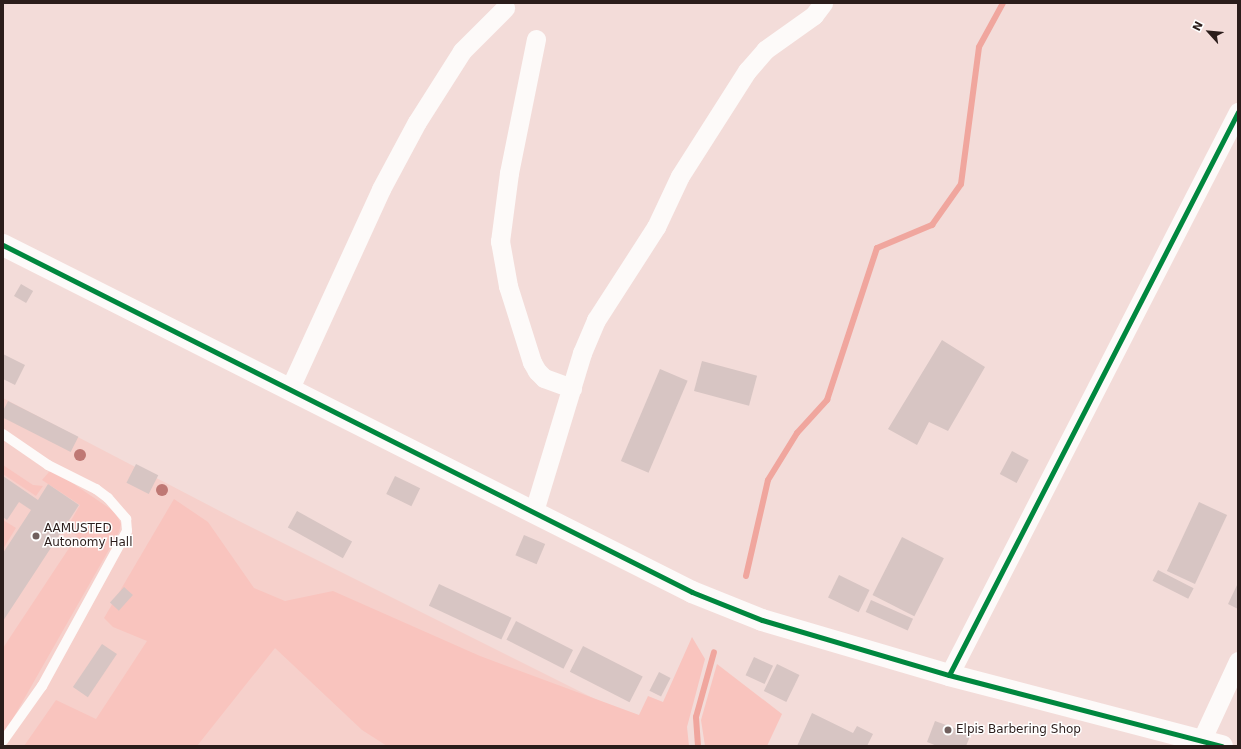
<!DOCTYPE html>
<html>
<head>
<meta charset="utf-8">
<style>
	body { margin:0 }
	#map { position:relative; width:1241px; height:749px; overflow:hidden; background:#f3dcd9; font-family:"DejaVu Sans",sans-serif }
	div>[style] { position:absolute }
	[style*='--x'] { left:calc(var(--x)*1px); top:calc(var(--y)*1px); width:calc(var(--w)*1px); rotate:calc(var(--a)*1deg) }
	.built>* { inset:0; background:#f6d0cb }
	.green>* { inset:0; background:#f9c4be }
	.stream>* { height:6px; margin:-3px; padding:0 3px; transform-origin:3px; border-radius:3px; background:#f0a69e }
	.building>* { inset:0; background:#d7c5c3; transform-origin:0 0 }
	.lane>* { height:10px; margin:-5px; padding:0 5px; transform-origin:5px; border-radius:5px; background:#fdfaf9 }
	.street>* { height:19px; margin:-9.5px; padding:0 9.5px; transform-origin:9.5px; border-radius:9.5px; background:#fdfaf9 }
	.secondary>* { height:22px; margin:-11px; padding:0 11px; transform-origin:11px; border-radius:11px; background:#fdfaf9 }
	.cycleway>* { height:5px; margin:-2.5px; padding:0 2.5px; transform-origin:2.5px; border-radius:2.5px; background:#00873e }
	.trees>* { width:12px; height:12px; margin:-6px; border-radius:50%; background:#bf7874 }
	.dots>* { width:11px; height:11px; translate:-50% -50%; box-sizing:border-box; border:2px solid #fff; border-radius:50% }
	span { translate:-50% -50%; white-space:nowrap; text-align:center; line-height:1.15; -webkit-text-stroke:3px #fff; paint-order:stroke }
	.poi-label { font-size:12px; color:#2b1d1b }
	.left { translate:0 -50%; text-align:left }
	.frame { position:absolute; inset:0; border:4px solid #2b1d1b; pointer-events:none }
	.north { position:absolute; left:1189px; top:12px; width:40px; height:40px; -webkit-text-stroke:3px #fff; paint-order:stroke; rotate:297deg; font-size:11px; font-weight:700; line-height:16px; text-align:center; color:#2b1d1b }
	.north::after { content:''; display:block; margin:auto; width:14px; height:18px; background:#2b1d1b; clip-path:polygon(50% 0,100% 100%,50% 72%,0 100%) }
</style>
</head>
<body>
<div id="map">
	<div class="built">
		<div style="clip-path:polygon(3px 398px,237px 520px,689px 746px,3px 746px)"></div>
	</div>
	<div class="green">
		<div style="clip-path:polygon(3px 465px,33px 485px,43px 486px,36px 496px,3px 474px)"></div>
		<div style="clip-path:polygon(49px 472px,56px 472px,115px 512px,121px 524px,119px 532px,3px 736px,3px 648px,77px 536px,66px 529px,80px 505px,42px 480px)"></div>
		<div style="clip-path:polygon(174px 499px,208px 522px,254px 588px,285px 601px,333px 591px,480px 656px,639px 715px,648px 696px,663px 702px,692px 637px,705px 659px,687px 727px,689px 746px,387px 746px,362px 730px,275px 648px,197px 746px,24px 746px,56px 700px,96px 719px,147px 641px,113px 627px,104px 618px)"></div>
		<div style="clip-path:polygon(3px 520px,16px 528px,3px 549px)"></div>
		<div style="clip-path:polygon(717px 664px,782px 714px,767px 746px,705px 746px,701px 720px)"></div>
	</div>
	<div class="stream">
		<div style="--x:746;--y:576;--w:98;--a:-77.1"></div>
		<div style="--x:768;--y:480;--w:55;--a:-58.3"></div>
		<div style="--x:797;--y:433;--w:45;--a:-47.7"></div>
		<div style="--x:827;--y:400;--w:160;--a:-71.8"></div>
		<div style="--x:877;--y:248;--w:60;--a:-22.7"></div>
		<div style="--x:932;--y:225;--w:50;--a:-54.7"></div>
		<div style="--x:961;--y:184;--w:138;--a:-82.5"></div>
		<div style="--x:979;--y:47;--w:50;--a:-61.4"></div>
		<div style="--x:698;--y:746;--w:29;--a:-94"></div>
		<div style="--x:696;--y:717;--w:67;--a:-74.5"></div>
	</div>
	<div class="building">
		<div style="left:21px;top:284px;width:14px;height:14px;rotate:30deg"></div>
		<div style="clip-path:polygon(942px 340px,985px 367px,948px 431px,929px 422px,917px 445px,888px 429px)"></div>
		<div style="clip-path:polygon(3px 354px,25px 365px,15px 385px,3px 379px)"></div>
		<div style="left:702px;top:361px;width:57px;height:31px;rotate:15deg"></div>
		<div style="left:660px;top:369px;width:30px;height:100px;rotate:23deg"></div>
		<div style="left:8px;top:401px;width:79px;height:17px;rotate:27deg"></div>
		<div style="left:1012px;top:451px;width:19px;height:26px;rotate:28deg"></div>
		<div style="left:136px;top:464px;width:25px;height:21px;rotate:27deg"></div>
		<div style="clip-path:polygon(3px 476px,38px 500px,48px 484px,79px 505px,3px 621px,3px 553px,31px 510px,19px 502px,7px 520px,3px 517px)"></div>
		<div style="left:395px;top:476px;width:28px;height:20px;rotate:26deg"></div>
		<div style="left:1199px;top:502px;width:31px;height:76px;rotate:25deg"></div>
		<div style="left:297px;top:511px;width:63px;height:19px;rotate:29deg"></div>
		<div style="left:524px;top:535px;width:23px;height:22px;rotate:23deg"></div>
		<div style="left:902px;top:537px;width:47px;height:65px;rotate:27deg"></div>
		<div style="left:1158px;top:570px;width:40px;height:12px;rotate:27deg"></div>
		<div style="left:839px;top:575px;width:34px;height:25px;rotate:26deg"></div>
		<div style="clip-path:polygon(1238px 583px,1238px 609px,1228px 604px)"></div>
		<div style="left:439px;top:584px;width:80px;height:24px;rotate:25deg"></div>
		<div style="left:124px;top:587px;width:12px;height:21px;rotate:42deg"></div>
		<div style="left:871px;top:600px;width:46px;height:13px;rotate:24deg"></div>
		<div style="left:516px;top:621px;width:64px;height:21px;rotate:27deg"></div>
		<div style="left:102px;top:644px;width:18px;height:52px;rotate:34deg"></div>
		<div style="left:583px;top:646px;width:67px;height:29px;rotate:27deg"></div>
		<div style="left:754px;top:657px;width:21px;height:20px;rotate:25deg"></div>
		<div style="left:777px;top:664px;width:25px;height:30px;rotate:26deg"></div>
		<div style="left:659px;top:672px;width:13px;height:21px;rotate:27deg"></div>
		<div style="clip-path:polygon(812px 713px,853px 733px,857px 726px,873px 734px,867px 746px,797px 746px)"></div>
		<div style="clip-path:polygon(935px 721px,971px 734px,966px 746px,937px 746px,927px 742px)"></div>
	</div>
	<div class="lane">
		<div style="--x:3;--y:434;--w:55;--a:34.6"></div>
		<div style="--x:48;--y:465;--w:54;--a:26.6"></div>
		<div style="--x:96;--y:489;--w:15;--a:37"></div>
		<div style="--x:108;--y:498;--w:28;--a:49"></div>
		<div style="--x:126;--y:519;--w:12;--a:85"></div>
		<div style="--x:127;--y:531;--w:177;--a:118.7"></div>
		<div style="--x:42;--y:686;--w:67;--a:125.3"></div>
	</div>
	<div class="street">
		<div style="--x:536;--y:39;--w:137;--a:101.4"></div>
		<div style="--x:509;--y:173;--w:69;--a:97.5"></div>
		<div style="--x:500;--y:241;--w:46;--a:79.9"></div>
		<div style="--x:508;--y:286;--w:80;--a:72.5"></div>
		<div style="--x:532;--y:362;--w:10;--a:61"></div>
		<div style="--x:537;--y:371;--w:10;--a:45"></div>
		<div style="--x:544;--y:378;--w:30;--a:20"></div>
		<div style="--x:290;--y:388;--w:219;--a:-65.4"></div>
		<div style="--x:381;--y:189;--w:76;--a:-61.8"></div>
		<div style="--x:417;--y:122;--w:84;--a:-57.6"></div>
		<div style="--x:462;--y:51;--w:61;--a:-45"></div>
		<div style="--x:534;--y:511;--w:165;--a:-73.1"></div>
		<div style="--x:582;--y:353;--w:36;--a:-67"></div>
		<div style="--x:596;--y:320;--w:111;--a:-57.2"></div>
		<div style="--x:656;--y:227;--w:56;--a:-64.8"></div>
		<div style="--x:680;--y:176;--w:125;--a:-57.5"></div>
		<div style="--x:747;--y:71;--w:28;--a:-49"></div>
		<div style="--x:765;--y:50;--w:60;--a:-35.5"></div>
		<div style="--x:814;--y:15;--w:15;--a:-53"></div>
		<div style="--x:949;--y:675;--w:633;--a:-62.83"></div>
		<div style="--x:1202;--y:739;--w:86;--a:-65.2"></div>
	</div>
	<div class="secondary">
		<div style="--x:3;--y:245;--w:771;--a:26.73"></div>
		<div style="--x:692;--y:592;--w:75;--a:21.8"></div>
		<div style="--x:762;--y:620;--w:195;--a:16.4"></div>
		<div style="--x:949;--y:675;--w:282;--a:14.6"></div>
	</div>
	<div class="cycleway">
		<div style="--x:3;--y:245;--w:771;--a:26.73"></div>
		<div style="--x:692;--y:592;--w:75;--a:21.8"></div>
		<div style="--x:762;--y:620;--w:195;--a:16.4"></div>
		<div style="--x:949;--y:675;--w:282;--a:14.6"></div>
		<div style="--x:949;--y:675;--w:633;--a:-62.83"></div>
	</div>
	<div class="trees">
		<div style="left:80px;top:455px"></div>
		<div style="left:162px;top:490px"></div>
	</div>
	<div class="dots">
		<div style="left:36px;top:536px;background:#71605e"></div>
		<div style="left:948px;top:730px;background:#71605e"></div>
	</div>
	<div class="poi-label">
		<span class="left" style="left:44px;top:536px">AAMUSTED<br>Autonomy Hall</span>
		<span class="left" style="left:956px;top:730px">Elpis Barbering Shop</span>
	</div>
	<div class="frame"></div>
	<div class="north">N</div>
</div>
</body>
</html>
